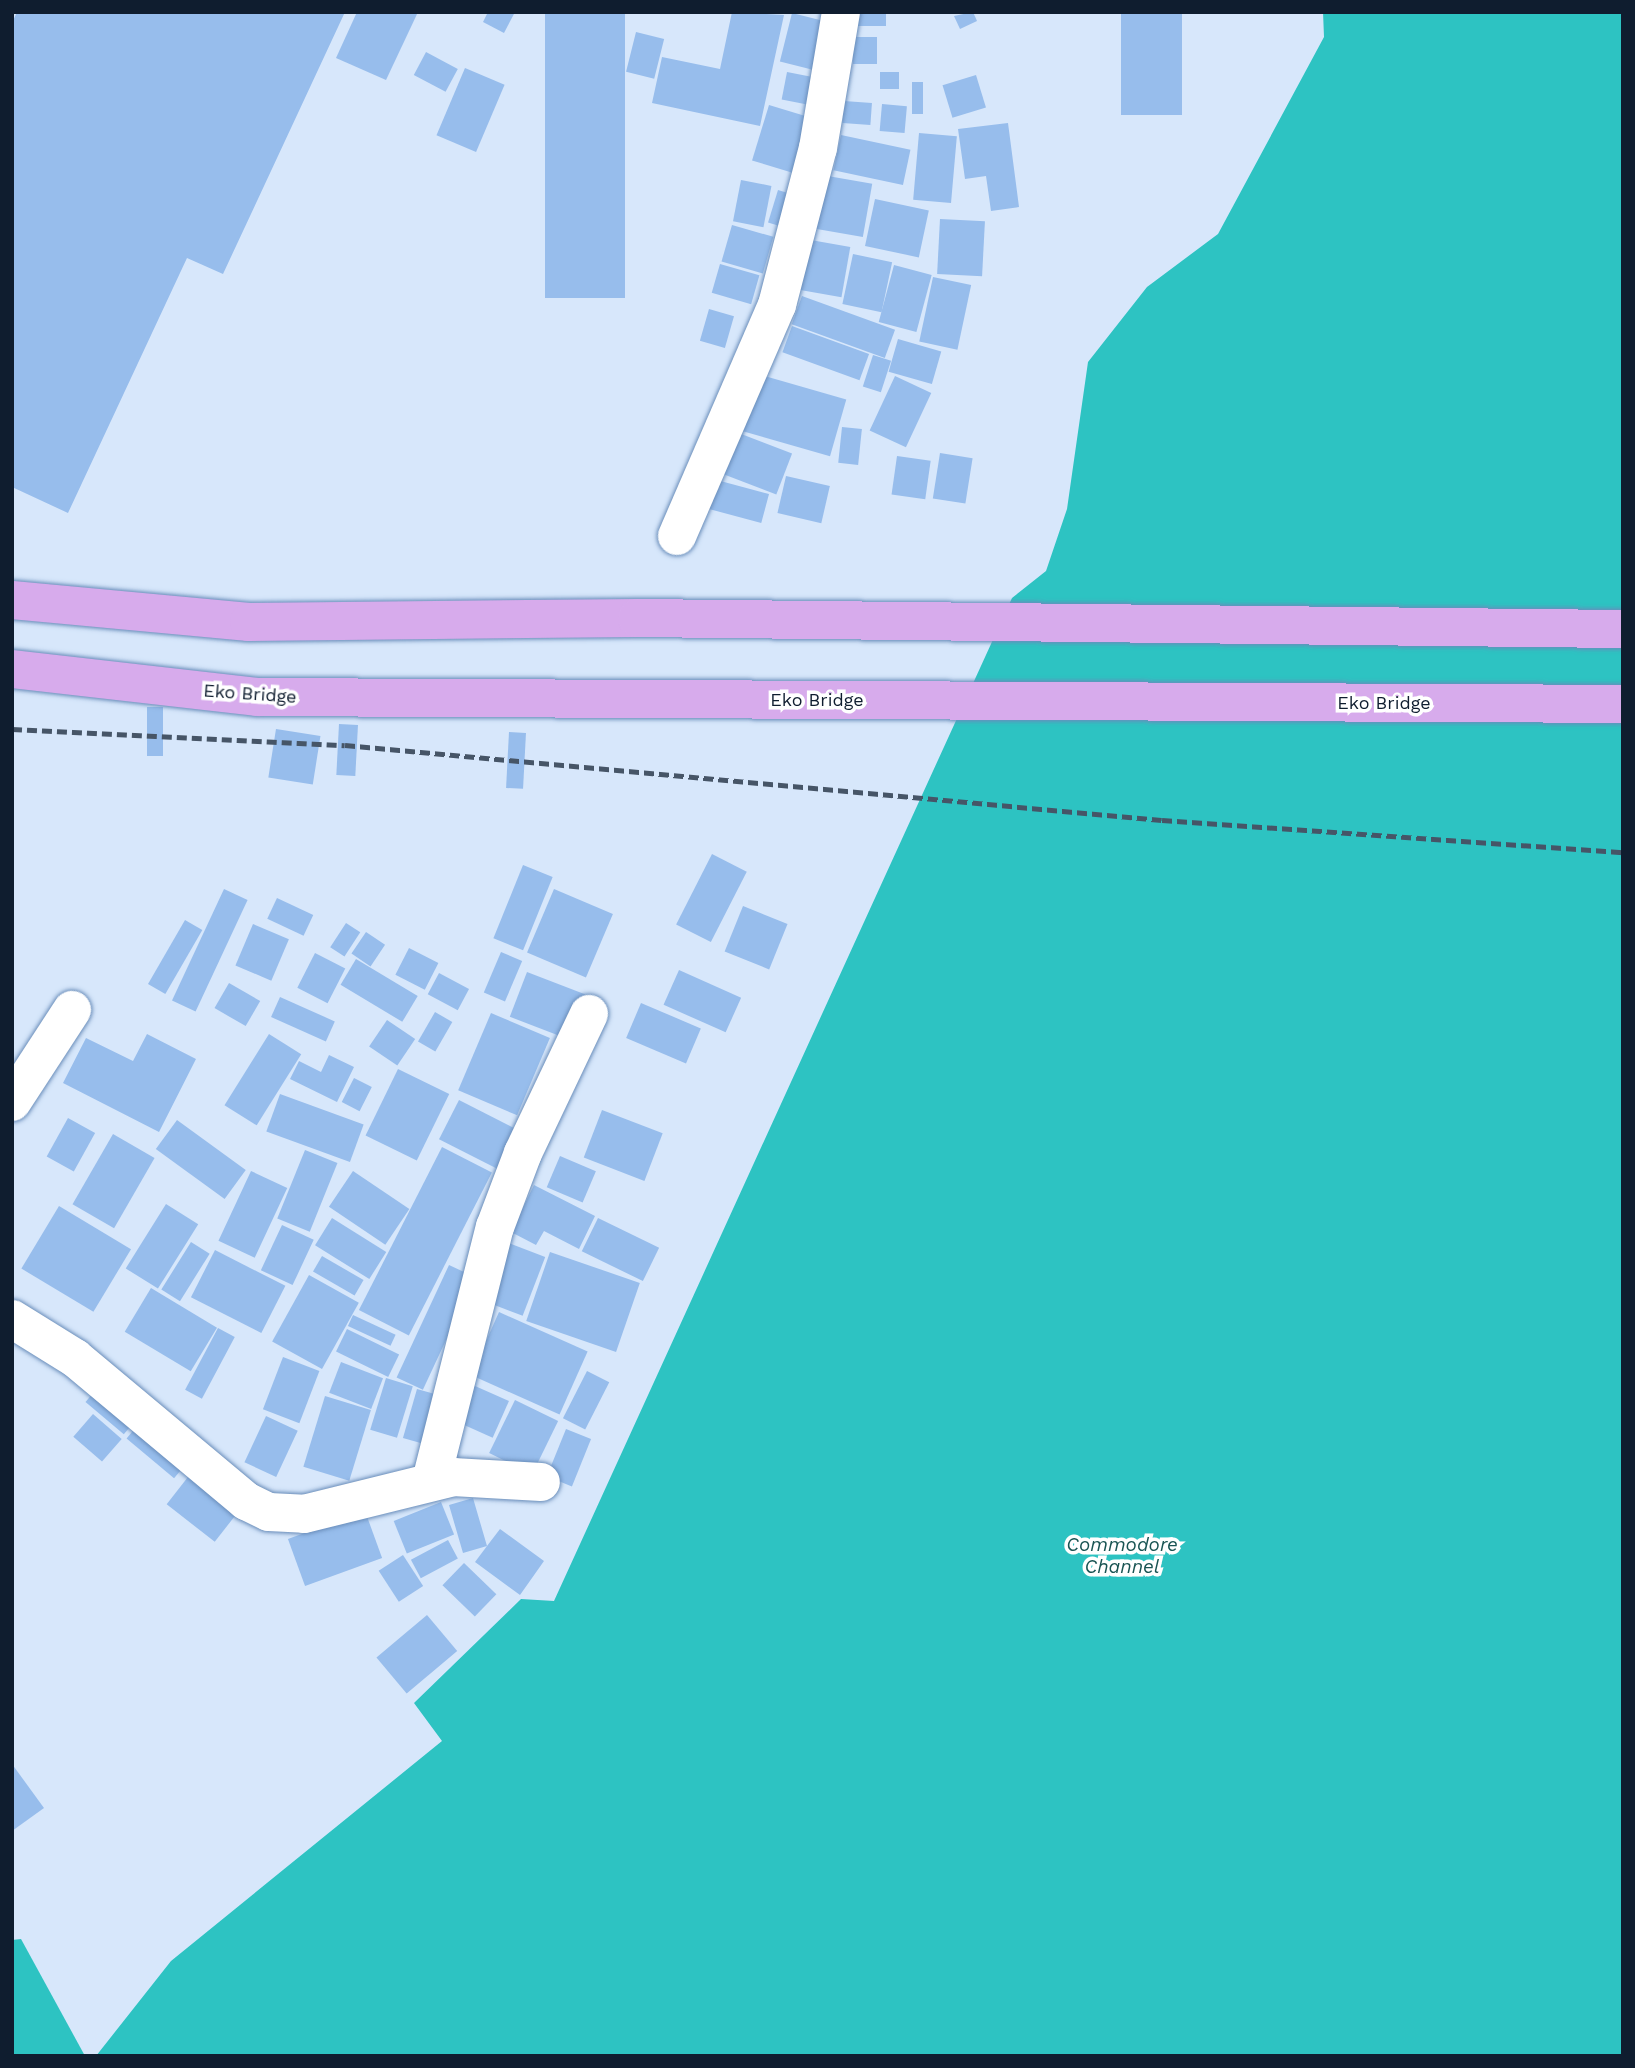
<!DOCTYPE html>
<html>
<head>
<meta charset="utf-8">
<style>
	body { margin:0 }
	#map { position:relative; width:1635px; height:2068px; overflow:hidden; background:#d7e7fb; font-family:"Work Sans",sans-serif }
	div>[style] { position:absolute }
	[style*='--x'] { left:calc(var(--x)*1px); top:calc(var(--y)*1px); width:calc(var(--w)*1px); rotate:calc(var(--a)*1deg) }
	.water>* { inset:0; background:#2dc3c2 }
	.building>* { inset:0; background:#97bdec; transform-origin:0 0 }
	.roads { filter:drop-shadow(0 0 2px #698dba) drop-shadow(0 0 2px #698dba) }
	.minor>* { height:38px; margin:-19px; padding:0 19px; transform-origin:19px; border-radius:19px; background:#fff }
	.highway>* { height:38px; margin:-19px; padding:0 19px; transform-origin:19px; border-radius:19px; background:#d7abec }
	.rail>* { height:5px; margin-top:-2.5px; transform-origin:0; background:repeating-linear-gradient(90deg,#465567 0 10px,transparent 0 15px) }
	span { translate:-50% -50%; white-space:nowrap; text-align:center; line-height:1.15; -webkit-text-stroke:7px #fff; paint-order:stroke }
	.street-label { font-size:18px; color:#0f1d2f }
	.water-label { font-size:19px; color:#195453; font-style:italic }
	.frame { position:absolute; inset:0; border:14px solid #0f1d2f; pointer-events:none }
</style>
</head>
<body>
<div id="map">
	<div class="water">
		<div style="clip-path:polygon(1323px 12px,1623px 12px,1623px 2056px,96px 2056px,171px 1961px,442px 1741px,414px 1703px,521px 1599px,554px 1601px,1012px 598px,1046px 571px,1067px 509px,1088px 362px,1147px 287px,1218px 234px,1324px 37px)"></div>
		<div style="clip-path:polygon(21px 1939px,85px 2056px,12px 2056px,12px 1940px)"></div>
	</div>
	<div class="building">
		<div style="clip-path:polygon(17px 12px,345px 12px,223px 274px,187px 258px,68px 513px,12px 487px,12px 23px)"></div>
		<div style="clip-path:polygon(418px 12px,386px 80px,336px 58px,357px 12px)"></div>
		<div style="clip-path:polygon(488px 12px,515px 12px,504px 33px,483px 22px)"></div>
		<div style="left:545px;top:12px;width:80px;height:286px"></div>
		<div style="clip-path:polygon(732px 12px,784px 15px,760px 126px,652px 103px,662px 57px,720px 69px)"></div>
		<div style="left:854px;top:12px;width:32px;height:14px"></div>
		<div style="clip-path:polygon(973px 12px,977px 21px,960px 29px,954px 16px)"></div>
		<div style="left:1121px;top:12px;width:61px;height:103px"></div>
		<div style="left:792px;top:13px;width:42px;height:50px;rotate:14deg"></div>
		<div style="left:636px;top:32px;width:29px;height:41px;rotate:14deg"></div>
		<div style="left:853px;top:37px;width:24px;height:27px"></div>
		<div style="left:426px;top:52px;width:36px;height:26px;rotate:28deg"></div>
		<div style="left:465px;top:68px;width:43px;height:73px;rotate:23deg"></div>
		<div style="left:787px;top:72px;width:26px;height:28px;rotate:11deg"></div>
		<div style="left:880px;top:72px;width:19px;height:17px"></div>
		<div style="left:976px;top:75px;width:34px;height:35px;rotate:73deg"></div>
		<div style="left:912px;top:82px;width:11px;height:32px"></div>
		<div style="left:844px;top:101px;width:28px;height:22px;rotate:4deg"></div>
		<div style="left:882px;top:104px;width:25px;height:27px;rotate:5deg"></div>
		<div style="left:769px;top:105px;width:44px;height:58px;rotate:17deg"></div>
		<div style="clip-path:polygon(1008px 123px,1019px 207px,991px 211px,986px 176px,965px 179px,958px 129px)"></div>
		<div style="left:919px;top:133px;width:38px;height:67px;rotate:5deg"></div>
		<div style="left:841px;top:135px;width:71px;height:36px;rotate:12deg"></div>
		<div style="left:822px;top:175px;width:51px;height:54px;rotate:10deg"></div>
		<div style="left:741px;top:180px;width:31px;height:42px;rotate:11deg"></div>
		<div style="left:778px;top:190px;width:17px;height:34px;rotate:17deg"></div>
		<div style="left:875px;top:199px;width:55px;height:48px;rotate:12deg"></div>
		<div style="left:940px;top:219px;width:45px;height:55px;rotate:3deg"></div>
		<div style="left:732px;top:225px;width:43px;height:38px;rotate:16deg"></div>
		<div style="left:805px;top:239px;width:46px;height:51px;rotate:10deg"></div>
		<div style="left:853px;top:254px;width:40px;height:51px;rotate:12deg"></div>
		<div style="left:720px;top:264px;width:41px;height:30px;rotate:16deg"></div>
		<div style="left:894px;top:265px;width:39px;height:59px;rotate:15deg"></div>
		<div style="left:933px;top:277px;width:39px;height:66px;rotate:12deg"></div>
		<div style="left:802px;top:296px;width:99px;height:30px;rotate:20deg"></div>
		<div style="left:709px;top:309px;width:26px;height:33px;rotate:16deg"></div>
		<div style="left:792px;top:326px;width:82px;height:28px;rotate:20deg"></div>
		<div style="left:898px;top:339px;width:45px;height:34px;rotate:16deg"></div>
		<div style="left:873px;top:355px;width:19px;height:33px;rotate:18deg"></div>
		<div style="left:754px;top:373px;width:96px;height:59px;rotate:16deg"></div>
		<div style="left:895px;top:376px;width:40px;height:60px;rotate:25deg"></div>
		<div style="left:723px;top:427px;width:74px;height:44px;rotate:21deg"></div>
		<div style="left:842px;top:427px;width:20px;height:36px;rotate:6deg"></div>
		<div style="left:940px;top:453px;width:33px;height:46px;rotate:9deg"></div>
		<div style="left:897px;top:456px;width:34px;height:39px;rotate:8deg"></div>
		<div style="left:786px;top:476px;width:45px;height:38px;rotate:13deg"></div>
		<div style="left:713px;top:479px;width:58px;height:30px;rotate:15deg"></div>
		<div style="left:147px;top:707px;width:16px;height:49px"></div>
		<div style="left:339px;top:724px;width:19px;height:51px;rotate:3deg"></div>
		<div style="left:276px;top:729px;width:45px;height:49px;rotate:9deg"></div>
		<div style="left:509px;top:732px;width:17px;height:56px;rotate:3deg"></div>
		<div style="left:712px;top:854px;width:39px;height:79px;rotate:27deg"></div>
		<div style="left:523px;top:865px;width:32px;height:79px;rotate:22deg"></div>
		<div style="left:224px;top:889px;width:26px;height:123px;rotate:25deg"></div>
		<div style="left:554px;top:889px;width:64px;height:69px;rotate:23deg"></div>
		<div style="left:277px;top:898px;width:40px;height:23px;rotate:25deg"></div>
		<div style="left:743px;top:906px;width:48px;height:49px;rotate:22deg"></div>
		<div style="left:185px;top:920px;width:20px;height:74px;rotate:30deg"></div>
		<div style="left:346px;top:923px;width:17px;height:29px;rotate:33deg"></div>
		<div style="left:253px;top:924px;width:39px;height:45px;rotate:23deg"></div>
		<div style="left:366px;top:932px;width:23px;height:26px;rotate:34deg"></div>
		<div style="left:409px;top:948px;width:33px;height:30px;rotate:27deg"></div>
		<div style="left:501px;top:952px;width:23px;height:44px;rotate:23deg"></div>
		<div style="left:315px;top:953px;width:34px;height:39px;rotate:27deg"></div>
		<div style="left:356px;top:959px;width:72px;height:30px;rotate:31deg"></div>
		<div style="left:679px;top:970px;width:68px;height:38px;rotate:24deg"></div>
		<div style="left:527px;top:972px;width:62px;height:48px;rotate:21deg"></div>
		<div style="left:439px;top:973px;width:34px;height:24px;rotate:28deg"></div>
		<div style="left:229px;top:983px;width:36px;height:29px;rotate:30deg"></div>
		<div style="left:280px;top:997px;width:60px;height:22px;rotate:24deg"></div>
		<div style="left:641px;top:1003px;width:65px;height:38px;rotate:23deg"></div>
		<div style="left:435px;top:1012px;width:20px;height:34px;rotate:30deg"></div>
		<div style="left:491px;top:1013px;width:64px;height:84px;rotate:23deg"></div>
		<div style="left:387px;top:1020px;width:34px;height:32px;rotate:34deg"></div>
		<div style="clip-path:polygon(147px 1034px,196px 1059px,159px 1132px,63px 1083px,86px 1038px,133px 1061px)"></div>
		<div style="left:269px;top:1034px;width:38px;height:84px;rotate:32deg"></div>
		<div style="clip-path:polygon(329px 1055px,354px 1067px,337px 1102px,290px 1079px,299px 1061px,321px 1072px)"></div>
		<div style="left:398px;top:1069px;width:57px;height:74px;rotate:26deg"></div>
		<div style="left:354px;top:1078px;width:20px;height:27px;rotate:27deg"></div>
		<div style="left:280px;top:1094px;width:89px;height:40px;rotate:20deg"></div>
		<div style="left:459px;top:1100px;width:80px;height:44px;rotate:27deg"></div>
		<div style="left:602px;top:1110px;width:65px;height:51px;rotate:21deg"></div>
		<div style="left:68px;top:1118px;width:31px;height:44px;rotate:29deg"></div>
		<div style="left:177px;top:1120px;width:85px;height:36px;rotate:36deg"></div>
		<div style="left:113px;top:1134px;width:48px;height:81px;rotate:30deg"></div>
		<div style="left:442px;top:1147px;width:56px;height:183px;rotate:27deg"></div>
		<div style="left:305px;top:1150px;width:35px;height:74px;rotate:22deg"></div>
		<div style="left:560px;top:1156px;width:39px;height:34px;rotate:23deg"></div>
		<div style="left:251px;top:1171px;width:40px;height:77px;rotate:25deg"></div>
		<div style="left:353px;top:1171px;width:68px;height:43px;rotate:34deg"></div>
		<div style="clip-path:polygon(534px 1185px,595px 1216px,579px 1249px,544px 1231px,536px 1245px,511px 1232px)"></div>
		<div style="left:166px;top:1204px;width:38px;height:76px;rotate:32deg"></div>
		<div style="left:59px;top:1206px;width:84px;height:73px;rotate:31deg"></div>
		<div style="left:332px;top:1218px;width:64px;height:32px;rotate:32deg"></div>
		<div style="left:598px;top:1218px;width:68px;height:37px;rotate:26deg"></div>
		<div style="left:282px;top:1225px;width:35px;height:50px;rotate:25deg"></div>
		<div style="left:191px;top:1242px;width:22px;height:56px;rotate:32deg"></div>
		<div style="left:506px;top:1242px;width:42px;height:63px;rotate:21deg"></div>
		<div style="left:215px;top:1250px;width:79px;height:53px;rotate:27deg"></div>
		<div style="left:550px;top:1252px;width:95px;height:73px;rotate:19deg"></div>
		<div style="left:322px;top:1256px;width:48px;height:18px;rotate:30deg"></div>
		<div style="left:449px;top:1265px;width:29px;height:124px;rotate:25deg"></div>
		<div style="left:309px;top:1275px;width:57px;height:76px;rotate:29deg"></div>
		<div style="left:151px;top:1288px;width:77px;height:51px;rotate:31deg"></div>
		<div style="left:499px;top:1312px;width:97px;height:69px;rotate:24deg"></div>
		<div style="left:353px;top:1315px;width:47px;height:12px;rotate:25deg"></div>
		<div style="left:218px;top:1328px;width:19px;height:70px;rotate:28deg"></div>
		<div style="left:347px;top:1329px;width:58px;height:25px;rotate:26deg"></div>
		<div style="left:283px;top:1357px;width:39px;height:56px;rotate:21deg"></div>
		<div style="left:341px;top:1362px;width:45px;height:33px;rotate:21deg"></div>
		<div style="left:587px;top:1371px;width:25px;height:53px;rotate:27deg"></div>
		<div style="left:386px;top:1378px;width:28px;height:54px;rotate:17deg"></div>
		<div style="left:466px;top:1382px;width:47px;height:40px;rotate:24deg"></div>
		<div style="left:99px;top:1386px;width:50px;height:21px;rotate:40deg"></div>
		<div style="left:417px;top:1389px;width:22px;height:51px;rotate:16deg"></div>
		<div style="left:325px;top:1396px;width:48px;height:74px;rotate:17deg"></div>
		<div style="left:515px;top:1400px;width:48px;height:59px;rotate:26deg"></div>
		<div style="left:93px;top:1414px;width:38px;height:30px;rotate:41deg"></div>
		<div style="left:266px;top:1416px;width:35px;height:51px;rotate:25deg"></div>
		<div style="left:142px;top:1420px;width:62px;height:24px;rotate:40deg"></div>
		<div style="left:566px;top:1429px;width:27px;height:51px;rotate:22deg"></div>
		<div style="left:195px;top:1468px;width:61px;height:46px;rotate:38deg"></div>
		<div style="clip-path:polygon(473px 1498px,487px 1546px,500px 1529px,544px 1561px,520px 1595px,475px 1562px,487px 1546px,463px 1553px,449px 1505px)"></div>
		<div style="left:441px;top:1502px;width:35px;height:51px;rotate:68deg"></div>
		<div style="left:365px;top:1511px;width:50px;height:82px;rotate:70deg"></div>
		<div style="left:448px;top:1540px;width:21px;height:42px;rotate:62deg"></div>
		<div style="left:403px;top:1555px;width:37px;height:29px;rotate:57deg"></div>
		<div style="left:464px;top:1563px;width:45px;height:31px;rotate:44deg"></div>
		<div style="left:427px;top:1615px;width:47px;height:66px;rotate:50deg"></div>
		<div style="clip-path:polygon(12px 1764px,44px 1808px,12px 1831px)"></div>
	</div>
	<div class="roads">
		<div class="minor">
			<div style="--x:677;--y:536;--w:252;--a:-66.6"></div>
			<div style="--x:777;--y:305;--w:162;--a:-75.4"></div>
			<div style="--x:818;--y:148;--w:138;--a:-80.4"></div>
			<div style="--x:12;--y:1102;--w:110;--a:-56.9"></div>
			<div style="--x:12;--y:1319;--w:74;--a:31.8"></div>
			<div style="--x:75;--y:1358;--w:223;--a:39.9"></div>
			<div style="--x:246;--y:1501;--w:25;--a:26"></div>
			<div style="--x:269;--y:1512;--w:35;--a:3"></div>
			<div style="--x:304;--y:1514;--w:154;--a:-13.9"></div>
			<div style="--x:453;--y:1477;--w:88;--a:3.3"></div>
			<div style="--x:431;--y:1481;--w:262;--a:-75.9"></div>
			<div style="--x:495;--y:1227;--w:79;--a:-69.3"></div>
			<div style="--x:523;--y:1153;--w:154;--a:-64.6"></div>
		</div>
		<div class="highway">
			<div style="--x:12;--y:600;--w:238;--a:5.3"></div>
			<div style="--x:249;--y:622;--w:388;--a:-0.6"></div>
			<div style="--x:637;--y:618;--w:986;--a:0.64"></div>
			<div style="--x:12;--y:669;--w:247;--a:6.5"></div>
			<div style="--x:257;--y:697;--w:1366;--a:0.29"></div>
		</div>
	</div>
	<div class="rail">
		<div style="--x:12;--y:729;--w:333;--a:2.8"></div>
		<div style="--x:345;--y:745;--w:820;--a:5.25"></div>
		<div style="--x:1162;--y:820;--w:462;--a:4"></div>
	</div>
	<div class="street-label">
		<span style="left:250px;top:694px;rotate:4deg">Eko Bridge</span>
		<span style="left:817px;top:700px">Eko Bridge</span>
		<span style="left:1384px;top:703px">Eko Bridge</span>
	</div>
	<div class="water-label">
		<span style="left:1122px;top:1556px">Commodore<br>Channel</span>
	</div>
	<div class="frame"></div>
</div>
</body>
</html>
